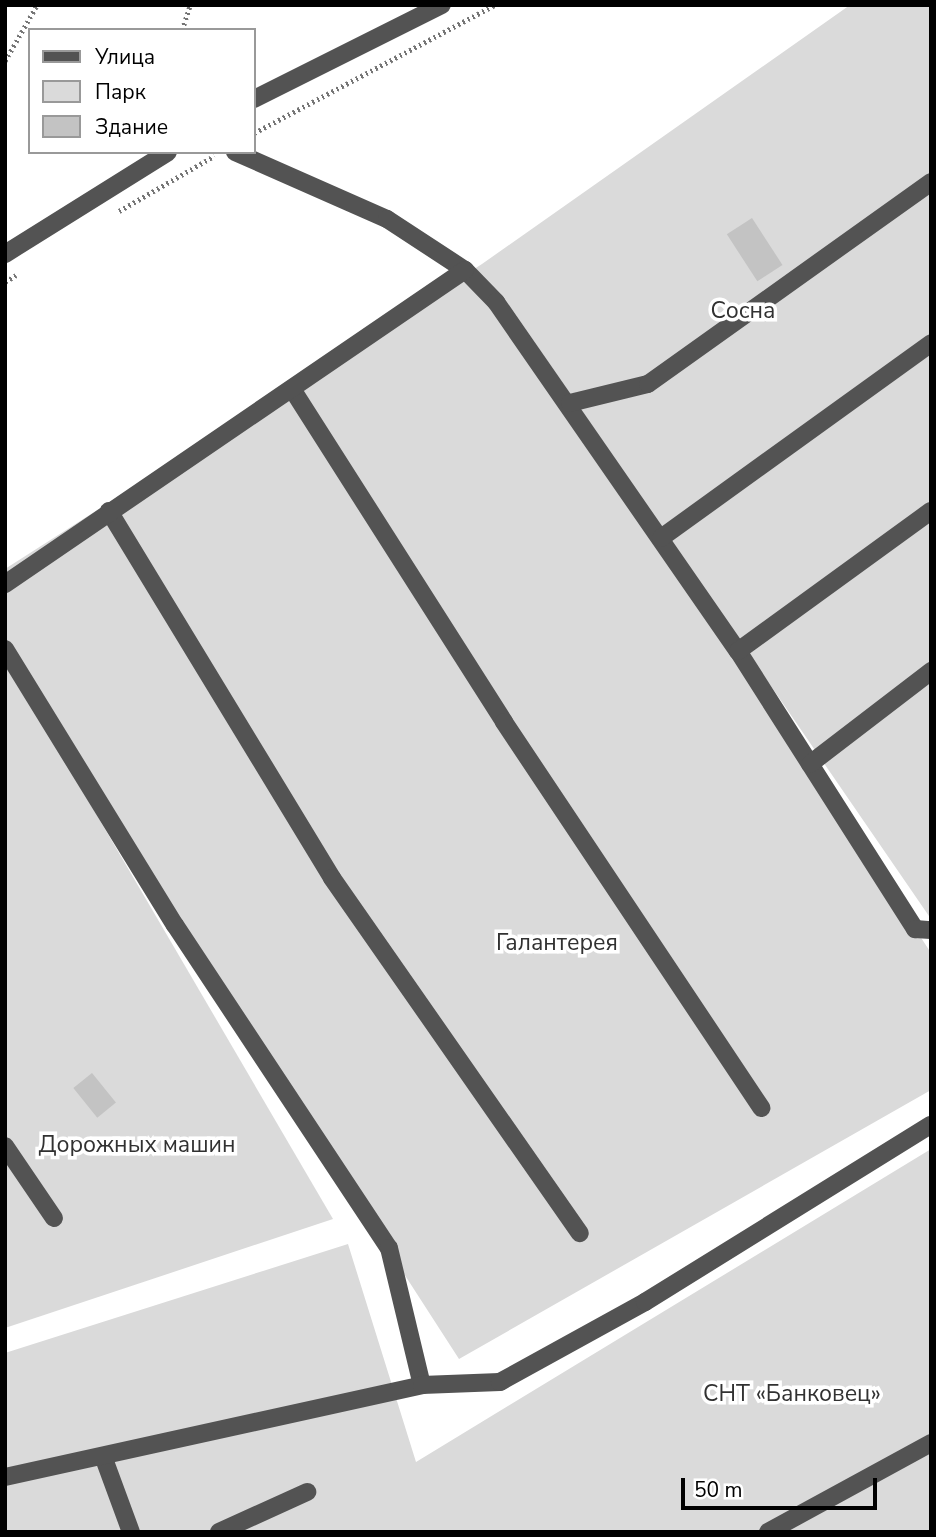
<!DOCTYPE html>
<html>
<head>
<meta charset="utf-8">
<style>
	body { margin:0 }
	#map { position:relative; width:936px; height:1537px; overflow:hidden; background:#fff; font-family:"Nunito Sans",sans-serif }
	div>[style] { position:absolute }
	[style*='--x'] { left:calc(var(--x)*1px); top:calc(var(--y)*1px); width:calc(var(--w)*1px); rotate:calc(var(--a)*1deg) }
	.green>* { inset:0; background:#dadada }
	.building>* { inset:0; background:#c3c3c3; transform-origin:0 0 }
	.path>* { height:4.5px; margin-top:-2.25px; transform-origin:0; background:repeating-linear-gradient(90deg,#757575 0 2px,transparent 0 5.5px) }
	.minor>* { height:18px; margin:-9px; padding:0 9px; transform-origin:9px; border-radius:9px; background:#535353 }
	span { translate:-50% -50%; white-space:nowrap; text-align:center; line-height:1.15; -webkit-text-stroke:7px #fff; paint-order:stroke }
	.park-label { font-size:23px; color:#313131 }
	.frame { position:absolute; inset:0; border:7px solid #000; pointer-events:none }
	.legend { position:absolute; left:28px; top:28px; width:228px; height:126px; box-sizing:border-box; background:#fff; border:2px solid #999; margin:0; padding:9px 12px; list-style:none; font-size:21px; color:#000 }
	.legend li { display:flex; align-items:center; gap:14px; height:35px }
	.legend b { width:35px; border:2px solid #999 }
	.scale { position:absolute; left:681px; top:1478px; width:196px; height:32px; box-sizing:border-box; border:4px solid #000; border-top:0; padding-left:9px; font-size:21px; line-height:24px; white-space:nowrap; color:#000; -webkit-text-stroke:5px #fff; paint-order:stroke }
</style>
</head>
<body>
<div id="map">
	<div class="green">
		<div style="clip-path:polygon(850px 5px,931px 5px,931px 919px,507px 302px,931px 953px,931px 1090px,459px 1359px,5px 656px,5px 569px,482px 264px)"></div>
		<div style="clip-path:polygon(5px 658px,333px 1219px,5px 1328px)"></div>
		<div style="clip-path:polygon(931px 1149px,931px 1532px,5px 1532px,5px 1353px,348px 1244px,416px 1462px)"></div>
	</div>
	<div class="building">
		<div style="left:752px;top:218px;width:56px;height:30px;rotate:57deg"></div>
		<div style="left:92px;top:1073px;width:38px;height:24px;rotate:51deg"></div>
	</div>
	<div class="path">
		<div style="--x:182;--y:30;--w:26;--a:-72"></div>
		<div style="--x:5;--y:61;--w:64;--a:-60.3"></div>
		<div style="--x:254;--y:133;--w:273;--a:-28"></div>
		<div style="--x:119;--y:211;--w:110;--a:-30.1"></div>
		<div style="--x:5;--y:282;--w:13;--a:-32"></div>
	</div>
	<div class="minor">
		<div style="--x:254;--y:99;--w:210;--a:-26.6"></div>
		<div style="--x:235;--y:152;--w:166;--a:23.8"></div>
		<div style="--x:387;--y:219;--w:93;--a:33.2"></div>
		<div style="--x:465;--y:270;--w:45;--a:45.9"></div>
		<div style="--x:496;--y:302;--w:425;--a:55.3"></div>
		<div style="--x:738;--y:651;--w:330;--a:57.5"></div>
		<div style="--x:915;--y:929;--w:16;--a:4"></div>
		<div style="--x:5;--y:254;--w:192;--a:-32"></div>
		<div style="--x:294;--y:392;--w:391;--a:57.5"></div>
		<div style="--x:504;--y:722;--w:464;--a:56.3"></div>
		<div style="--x:570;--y:403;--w:80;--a:-13.7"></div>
		<div style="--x:648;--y:384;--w:348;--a:-35.5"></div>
		<div style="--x:109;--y:511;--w:429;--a:58.7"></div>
		<div style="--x:332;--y:878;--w:433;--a:55.1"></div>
		<div style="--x:661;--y:538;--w:333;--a:-35.8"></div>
		<div style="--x:5;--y:584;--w:557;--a:-34.32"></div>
		<div style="--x:5;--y:649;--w:324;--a:58.4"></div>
		<div style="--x:175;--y:925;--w:387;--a:56.5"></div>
		<div style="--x:389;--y:1248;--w:141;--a:76.5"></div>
		<div style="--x:738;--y:651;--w:238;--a:-36"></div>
		<div style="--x:810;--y:764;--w:153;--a:-37.5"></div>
		<div style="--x:5;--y:1146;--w:87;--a:55.8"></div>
		<div style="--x:103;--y:1456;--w:81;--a:69.8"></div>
		<div style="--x:5;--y:1477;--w:427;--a:-12.4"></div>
		<div style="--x:422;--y:1385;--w:78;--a:-2.2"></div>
		<div style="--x:500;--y:1382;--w:166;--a:-28.9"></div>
		<div style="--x:645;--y:1302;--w:336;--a:-31.8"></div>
		<div style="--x:219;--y:1532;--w:97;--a:-24.4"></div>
		<div style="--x:768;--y:1532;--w:186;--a:-28.6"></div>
	</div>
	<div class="park-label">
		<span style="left:743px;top:311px">Сосна</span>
		<span style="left:557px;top:943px">Галантерея</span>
		<span style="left:137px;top:1145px">Дорожных машин</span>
		<span style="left:792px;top:1394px">СНТ «Банковец»</span>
	</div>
	<div class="frame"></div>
	<ul class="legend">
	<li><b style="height:9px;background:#535353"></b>Улица</li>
	<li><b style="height:19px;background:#dadada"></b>Парк</li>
	<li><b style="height:19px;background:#c3c3c3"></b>Здание</li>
	</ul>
	<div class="scale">50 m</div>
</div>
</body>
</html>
